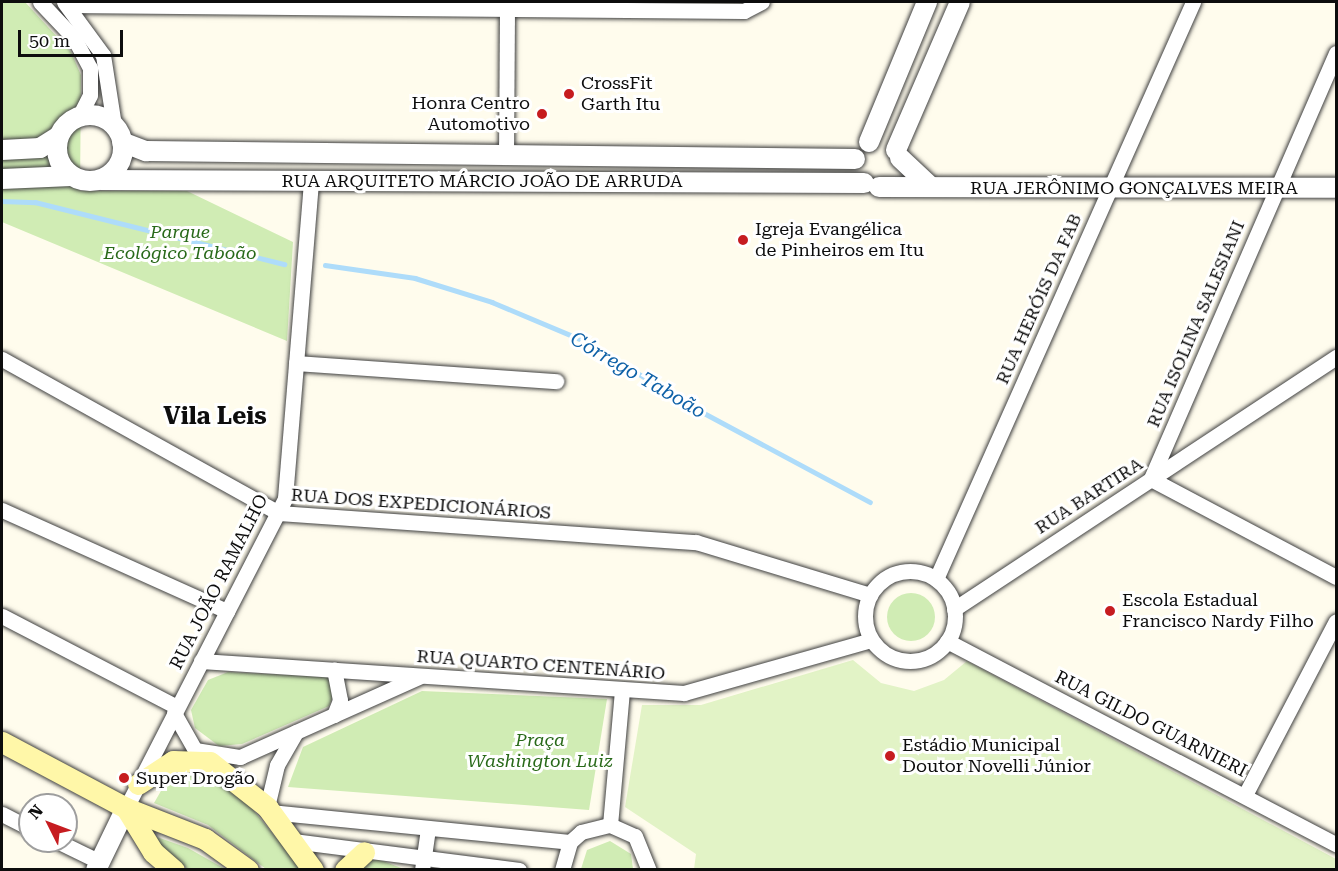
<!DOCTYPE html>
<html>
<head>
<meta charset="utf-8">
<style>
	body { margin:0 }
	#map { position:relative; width:1338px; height:871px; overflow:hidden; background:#fffced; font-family:"Roboto Serif",serif }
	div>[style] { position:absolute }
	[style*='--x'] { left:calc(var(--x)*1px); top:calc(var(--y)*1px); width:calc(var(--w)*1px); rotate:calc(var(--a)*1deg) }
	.green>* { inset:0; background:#d0ecb4 }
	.round { border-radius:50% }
	.pitch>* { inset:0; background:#e2f3c6 }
	.stream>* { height:4.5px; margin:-2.25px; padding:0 2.25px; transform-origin:2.25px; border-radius:2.25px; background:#aedcfa }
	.roads { filter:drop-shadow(0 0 2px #404040) drop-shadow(0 0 2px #404040) }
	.minor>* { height:15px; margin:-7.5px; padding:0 7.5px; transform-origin:7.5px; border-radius:7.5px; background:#fff }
	.minor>.ring { margin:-7.5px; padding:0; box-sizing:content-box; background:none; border:15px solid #fff; border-radius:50% }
	.tertiary>* { height:20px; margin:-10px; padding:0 10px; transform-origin:10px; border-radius:10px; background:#fff }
	.tertiary>.ring { margin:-10px; padding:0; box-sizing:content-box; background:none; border:20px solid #fff; border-radius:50% }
	.secondary>* { height:21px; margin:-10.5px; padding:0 10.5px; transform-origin:10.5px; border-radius:10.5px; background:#fff7a8 }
	.dots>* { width:16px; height:16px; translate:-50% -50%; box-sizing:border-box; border:3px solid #fff; border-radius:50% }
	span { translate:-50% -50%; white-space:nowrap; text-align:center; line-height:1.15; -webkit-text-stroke:6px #fff; paint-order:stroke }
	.poi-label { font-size:18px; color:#0d0d0d }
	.left { translate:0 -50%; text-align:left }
	.right { translate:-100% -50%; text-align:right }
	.street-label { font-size:18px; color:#0d0d0d }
	.park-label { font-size:18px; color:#286919; font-style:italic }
	.water-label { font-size:20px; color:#0e61a7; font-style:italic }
	.district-label { font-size:24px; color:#0d0d0d; font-weight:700 }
	.frame { position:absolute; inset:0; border:3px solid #0d0d0d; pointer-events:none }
	.north { position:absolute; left:18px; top:793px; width:60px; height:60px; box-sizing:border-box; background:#fff; border:2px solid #9e9e9e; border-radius:50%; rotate:312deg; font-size:16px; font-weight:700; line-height:24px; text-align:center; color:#0d0d0d }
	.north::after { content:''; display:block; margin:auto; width:21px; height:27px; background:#c61c20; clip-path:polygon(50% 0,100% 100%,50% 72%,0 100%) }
	.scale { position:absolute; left:18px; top:30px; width:105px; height:27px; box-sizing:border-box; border:3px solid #0d0d0d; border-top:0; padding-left:8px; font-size:18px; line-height:21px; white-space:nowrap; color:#0d0d0d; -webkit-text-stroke:4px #fff; paint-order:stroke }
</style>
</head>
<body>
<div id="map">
	<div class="green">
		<div style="clip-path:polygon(2px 2px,25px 2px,71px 52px,81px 75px,80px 191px,187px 191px,293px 242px,287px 341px,2px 222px)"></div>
		<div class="round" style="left:887px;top:593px;width:48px;height:48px"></div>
		<div style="clip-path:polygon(228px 672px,328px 677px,334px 694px,329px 706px,242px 744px,219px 746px,195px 728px,191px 710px,208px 680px)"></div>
		<div style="clip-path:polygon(422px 691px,607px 699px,589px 810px,288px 787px,303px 747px)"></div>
		<div style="clip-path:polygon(193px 768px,211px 770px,230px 782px,302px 869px,266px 869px,208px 825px,154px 803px,169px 777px)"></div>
		<div style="clip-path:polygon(157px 837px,188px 848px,225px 869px,188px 869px,161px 848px)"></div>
		<div style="clip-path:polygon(610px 841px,631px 854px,633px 869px,581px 869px,587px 850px)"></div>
		<div style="clip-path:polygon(369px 860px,380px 860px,404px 869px,354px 870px)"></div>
	</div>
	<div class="pitch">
		<div style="clip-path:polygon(853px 660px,881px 683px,914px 691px,944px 680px,967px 661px,1336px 859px,1336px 869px,694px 869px,696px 854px,625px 807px,642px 705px,701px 705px)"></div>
	</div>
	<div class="stream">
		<div style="--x:2;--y:201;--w:33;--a:2"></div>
		<div style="--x:35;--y:202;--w:257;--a:14"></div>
		<div style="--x:325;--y:265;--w:91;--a:8.2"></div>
		<div style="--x:415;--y:278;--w:81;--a:17.3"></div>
		<div style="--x:492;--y:302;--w:103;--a:22.8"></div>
		<div style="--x:587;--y:342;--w:122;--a:31.6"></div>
		<div style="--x:691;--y:406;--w:203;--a:28.2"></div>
	</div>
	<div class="roads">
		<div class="minor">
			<div style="--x:40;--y:2;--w:50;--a:46.6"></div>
			<div style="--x:74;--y:38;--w:34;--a:62"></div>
			<div style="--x:90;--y:68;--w:27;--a:90"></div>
			<div style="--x:90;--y:95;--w:25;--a:117"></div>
			<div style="--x:64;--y:2;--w:66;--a:53.7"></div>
			<div style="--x:103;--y:55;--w:71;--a:81.1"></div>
			<div style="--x:67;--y:5;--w:677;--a:0.51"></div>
			<div style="--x:744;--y:11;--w:20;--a:-27"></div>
			<div style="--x:1336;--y:53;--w:464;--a:113.5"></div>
			<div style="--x:1151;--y:479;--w:209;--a:27.9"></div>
			<div style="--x:506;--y:155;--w:146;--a:-89.6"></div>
			<div style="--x:2;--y:359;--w:317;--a:29.1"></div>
			<div style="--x:279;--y:513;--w:418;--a:4"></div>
			<div style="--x:696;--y:542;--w:182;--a:16.9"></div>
			<div style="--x:296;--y:363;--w:261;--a:4"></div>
			<div style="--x:2;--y:510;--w:247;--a:24.2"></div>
			<div class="ring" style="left:865px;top:571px;width:75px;height:75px"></div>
			<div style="--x:936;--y:579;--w:632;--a:-65.99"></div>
			<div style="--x:954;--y:609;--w:458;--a:-33.4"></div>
			<div style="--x:2;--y:616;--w:197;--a:27.5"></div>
			<div style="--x:947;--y:641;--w:439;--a:27.6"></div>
			<div style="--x:201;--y:661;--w:484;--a:3.8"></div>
			<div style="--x:684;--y:693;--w:194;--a:-15.8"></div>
			<div style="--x:174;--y:713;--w:43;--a:60.4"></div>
			<div style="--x:195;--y:750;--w:46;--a:8.8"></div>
			<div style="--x:240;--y:757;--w:196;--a:-24.1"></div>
			<div style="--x:334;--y:715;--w:16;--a:-68"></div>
			<div style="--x:340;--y:700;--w:31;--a:-101"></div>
			<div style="--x:1245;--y:795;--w:196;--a:-62.4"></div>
			<div style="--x:267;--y:807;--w:43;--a:-76.6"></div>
			<div style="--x:277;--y:765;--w:38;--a:-60"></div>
			<div style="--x:126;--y:808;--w:348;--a:-62.8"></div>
			<div style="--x:285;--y:498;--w:319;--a:-85.3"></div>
			<div style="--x:270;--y:812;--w:301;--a:5.7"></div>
			<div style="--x:2;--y:814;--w:31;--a:27"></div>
			<div style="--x:610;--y:825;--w:135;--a:-84.9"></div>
			<div style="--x:57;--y:841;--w:48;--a:26"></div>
			<div style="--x:293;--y:841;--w:228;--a:7.3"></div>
			<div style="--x:422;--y:870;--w:41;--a:-81.7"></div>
			<div style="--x:562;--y:870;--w:29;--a:-74"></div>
			<div style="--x:570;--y:842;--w:15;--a:-42"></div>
			<div style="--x:581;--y:832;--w:30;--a:-14"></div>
			<div style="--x:610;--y:825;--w:27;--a:24"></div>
			<div style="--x:635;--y:836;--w:37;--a:68"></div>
		</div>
		<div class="tertiary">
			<div class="ring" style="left:57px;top:115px;width:46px;height:46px"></div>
			<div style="--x:122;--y:142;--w:26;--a:21"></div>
			<div style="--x:146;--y:151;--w:709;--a:0.65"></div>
			<div style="--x:869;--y:142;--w:152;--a:-67.5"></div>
			<div style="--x:2;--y:150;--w:38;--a:-3"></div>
			<div style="--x:40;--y:148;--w:22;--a:-32"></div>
			<div style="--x:896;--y:150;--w:161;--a:-66.6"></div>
			<div style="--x:900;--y:158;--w:42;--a:43.1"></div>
			<div style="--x:2;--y:179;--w:69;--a:-2.5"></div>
			<div style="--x:101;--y:180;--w:763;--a:0.23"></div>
			<div style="--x:879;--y:187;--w:457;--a:0.1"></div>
			<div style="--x:96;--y:870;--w:69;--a:-64.2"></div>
		</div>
		<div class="secondary">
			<div style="--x:2;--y:742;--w:140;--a:28"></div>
			<div style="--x:126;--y:808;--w:85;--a:21.4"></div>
			<div style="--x:205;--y:839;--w:53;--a:35.8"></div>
			<div style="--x:138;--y:784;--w:42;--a:-33.3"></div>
			<div style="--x:173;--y:761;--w:37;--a:2"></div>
			<div style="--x:210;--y:762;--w:73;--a:38.3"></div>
			<div style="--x:267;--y:807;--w:78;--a:53.9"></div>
			<div style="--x:126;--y:808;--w:52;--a:58.5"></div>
			<div style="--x:153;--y:852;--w:28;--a:41"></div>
			<div style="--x:345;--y:870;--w:26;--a:-43"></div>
		</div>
	</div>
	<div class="dots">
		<div style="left:569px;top:94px;background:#c61c20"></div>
		<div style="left:542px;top:114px;background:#c61c20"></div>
		<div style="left:743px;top:240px;background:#c61c20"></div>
		<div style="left:1110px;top:611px;background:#c61c20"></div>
		<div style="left:890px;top:756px;background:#c61c20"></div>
		<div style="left:124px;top:778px;background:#c61c20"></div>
	</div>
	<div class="poi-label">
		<span class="left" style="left:581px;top:94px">CrossFit<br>Garth Itu</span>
		<span class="right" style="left:530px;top:114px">Honra Centro<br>Automotivo</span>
		<span class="left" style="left:755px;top:240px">Igreja Evangélica<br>de Pinheiros em Itu</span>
		<span class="left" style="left:1122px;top:611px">Escola Estadual<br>Francisco Nardy Filho</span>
		<span class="left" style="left:902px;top:756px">Estádio Municipal<br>Doutor Novelli Júnior</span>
		<span class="left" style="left:136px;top:778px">Super Drogão</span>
	</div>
	<div class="street-label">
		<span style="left:482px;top:181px">RUA ARQUITETO MÁRCIO JOÃO DE ARRUDA</span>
		<span style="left:1134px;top:188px">RUA JERÔNIMO GONÇALVES MEIRA</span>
		<span style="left:1039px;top:299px;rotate:-66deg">RUA HERÓIS DA FAB</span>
		<span style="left:1196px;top:324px;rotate:-67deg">RUA ISOLINA SALESIANI</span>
		<span style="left:1089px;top:496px;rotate:-33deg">RUA BARTIRA</span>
		<span style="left:421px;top:504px;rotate:4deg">RUA DOS EXPEDICIONÁRIOS</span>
		<span style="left:219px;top:582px;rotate:-63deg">RUA JOÃO RAMALHO</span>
		<span style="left:541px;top:665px;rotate:4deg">RUA QUARTO CENTENÁRIO</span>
		<span style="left:1151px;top:724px;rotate:27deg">RUA GILDO GUARNIERI</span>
	</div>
	<div class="park-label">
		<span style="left:180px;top:243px">Parque<br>Ecológico Taboão</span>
		<span style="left:540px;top:751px">Praça<br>Washington Luiz</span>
	</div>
	<div class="water-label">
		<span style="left:638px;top:375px;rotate:30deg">Córrego Taboão</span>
	</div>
	<div class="district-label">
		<span style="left:215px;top:417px">Vila Leis</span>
	</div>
	<div class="frame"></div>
	<div class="north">N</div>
	<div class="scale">50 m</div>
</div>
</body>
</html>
